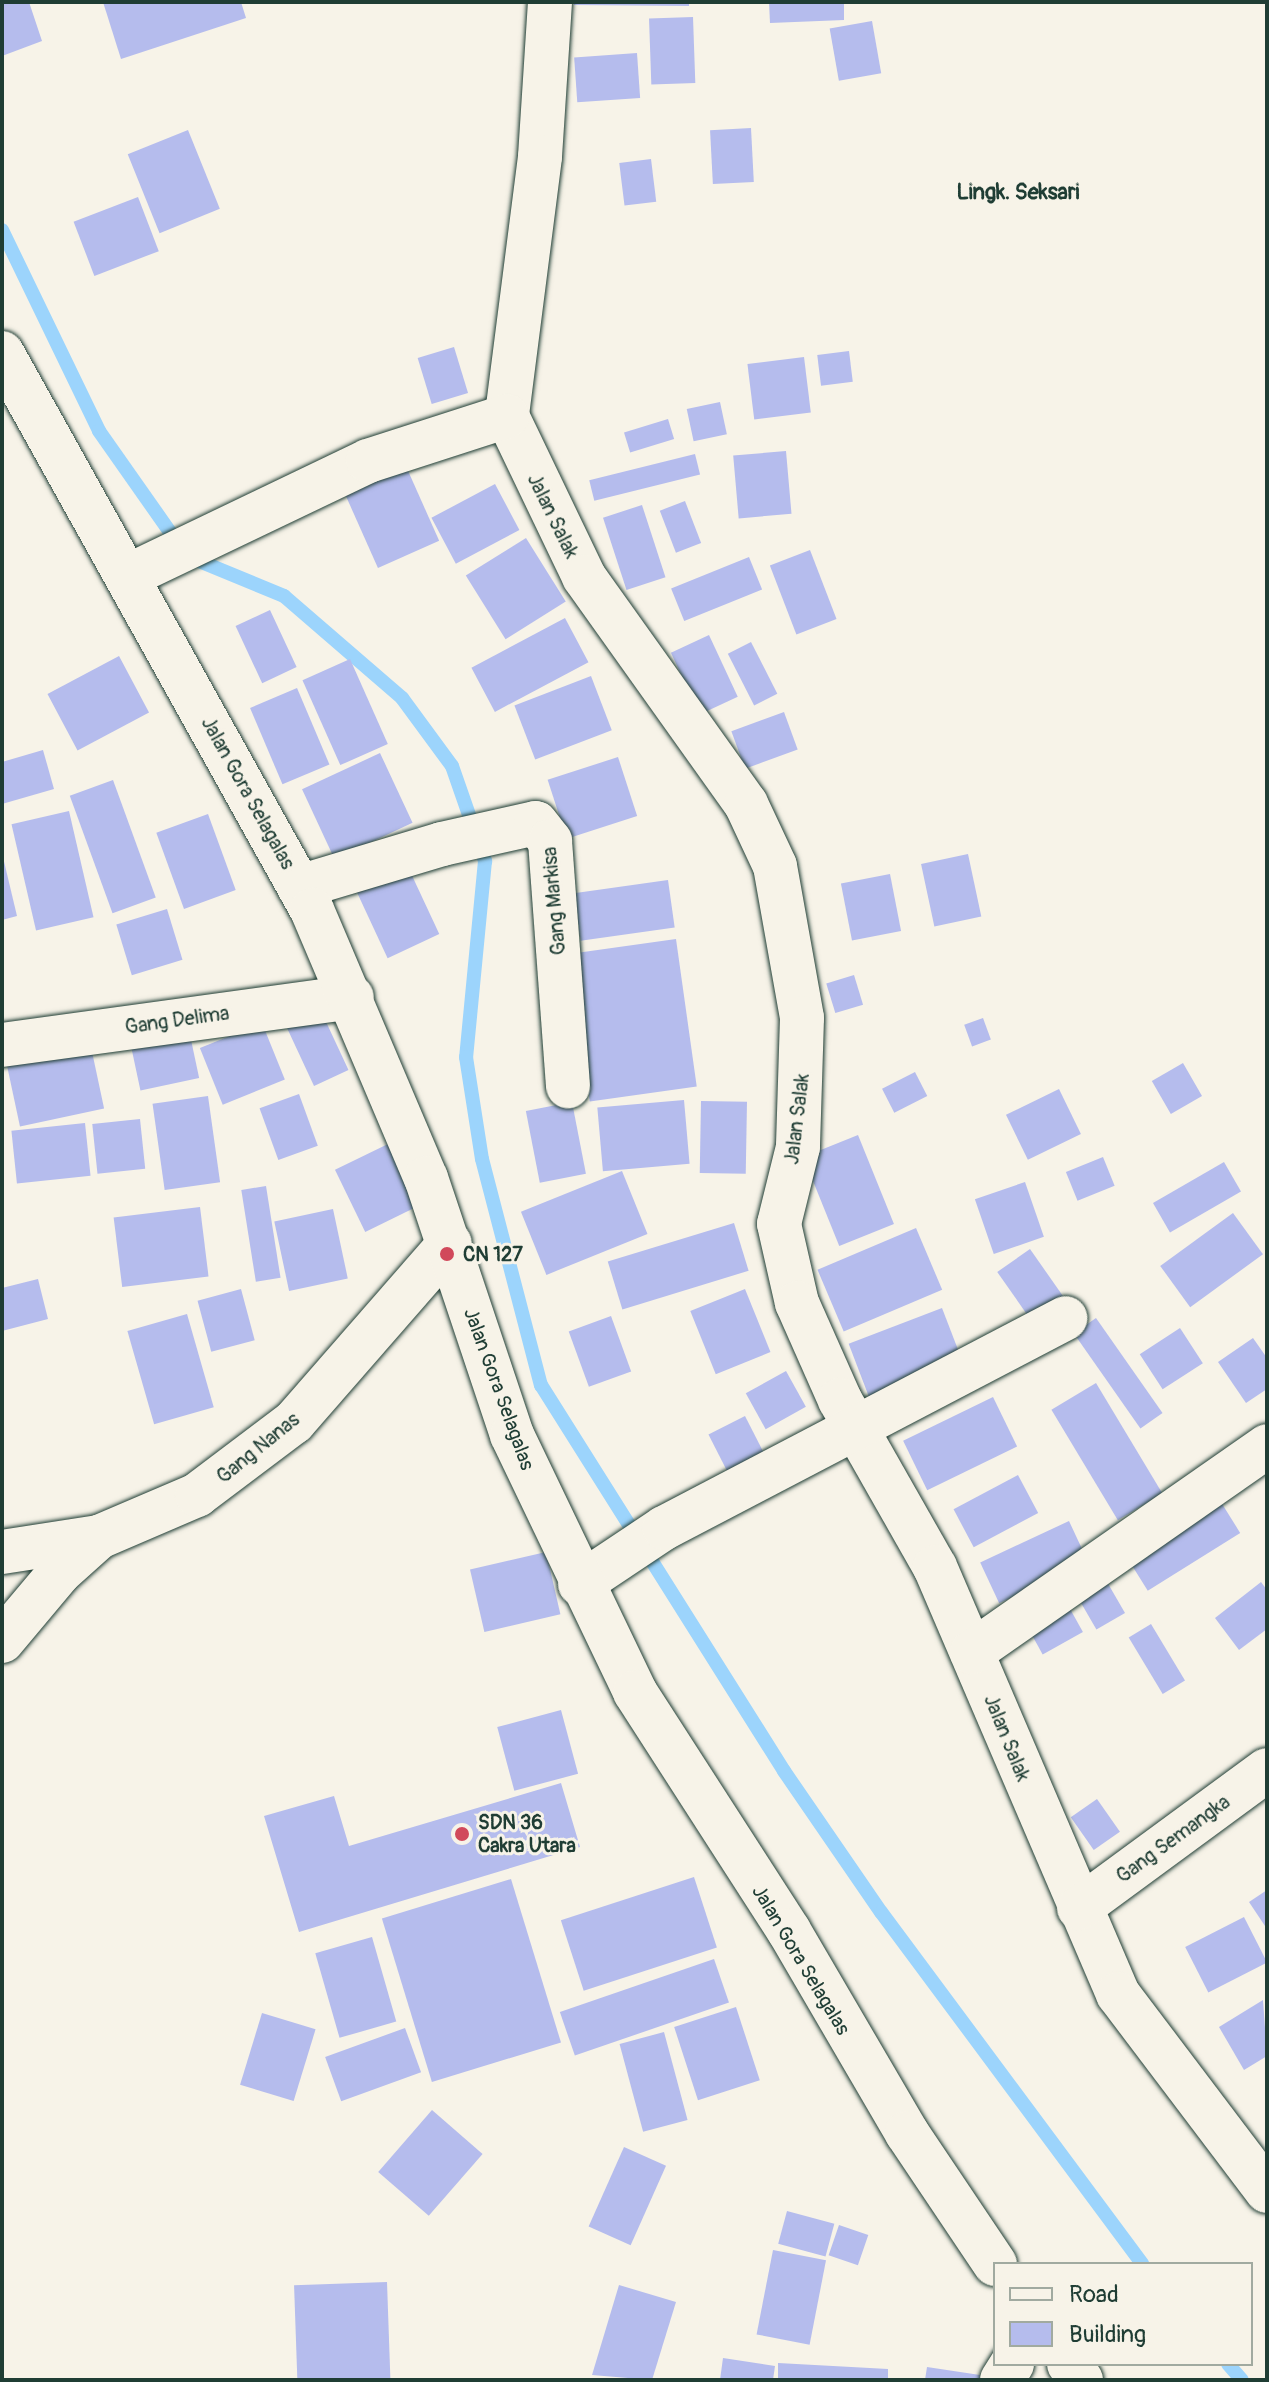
<!DOCTYPE html>
<html>
<head>
<meta charset="utf-8">
<style>
	body { margin:0 }
	#map { position:relative; width:1269px; height:2382px; overflow:hidden; background:#f7f3e8; font-family:Pangolin,sans-serif }
	div>[style] { position:absolute }
	[style*='--x'] { left:calc(var(--x)*1px); top:calc(var(--y)*1px); width:calc(var(--w)*1px); rotate:calc(var(--a)*1deg) }
	.stream>* { height:14px; margin:-7px; padding:0 7px; transform-origin:7px; border-radius:7px; background:#9cd4fc }
	.building>* { inset:0; background:#b5bced; transform-origin:0 0 }
	.roads { filter:drop-shadow(0 0 2px #1f3d34) drop-shadow(0 0 2px #1f3d34) }
	.street>* { height:44px; margin:-22px; padding:0 22px; transform-origin:22px; border-radius:22px; background:#f7f3e8 }
	.secondary>* { height:44px; margin:-22px; padding:0 22px; transform-origin:22px; border-radius:22px; background:#f7f3e8 }
	.dots>* { width:22px; height:22px; translate:-50% -50%; box-sizing:border-box; border:4px solid #f7f3e8; border-radius:50% }
	span { translate:-50% -50%; white-space:nowrap; text-align:center; line-height:1.15; -webkit-text-stroke:6px #f7f3e8; paint-order:stroke }
	.street-label { font-size:20px; color:#1f3d34 }
	.poi-label { font-size:20px; color:#1f3d34; font-weight:700 }
	.left { translate:0 -50%; text-align:left }
	.neighbourhood-label { font-size:22px; color:#1f3d34; font-weight:700 }
	.frame { position:absolute; inset:0; border:4px solid #1f3d34; pointer-events:none }
	.legend { position:absolute; left:993px; top:2262px; width:260px; height:104px; box-sizing:border-box; background:#f7f3e8; border:2px solid #a1aaa0; margin:0; padding:10px 14px; list-style:none; font-size:24px; color:#1f3d34 }
	.legend li { display:flex; align-items:center; gap:16px; height:40px }
	.legend b { width:40px; border:2px solid #a1aaa0 }
</style>
</head>
<body>
<div id="map">
	<div class="stream">
		<div style="--x:2;--y:230;--w:223;--a:64.2"></div>
		<div style="--x:99;--y:431;--w:153;--a:54.9"></div>
		<div style="--x:187;--y:556;--w:105;--a:22.4"></div>
		<div style="--x:284;--y:596;--w:156;--a:40.8"></div>
		<div style="--x:402;--y:698;--w:84;--a:53.7"></div>
		<div style="--x:452;--y:766;--w:101;--a:70.8"></div>
		<div style="--x:485;--y:861;--w:197;--a:95.5"></div>
		<div style="--x:466;--y:1057;--w:103;--a:81.1"></div>
		<div style="--x:482;--y:1159;--w:234;--a:75.4"></div>
		<div style="--x:541;--y:1385;--w:456;--a:57.8"></div>
		<div style="--x:784;--y:1771;--w:171;--a:55.5"></div>
		<div style="--x:881;--y:1912;--w:438;--a:53.4"></div>
		<div style="--x:1228;--y:2364;--w:21;--a:49"></div>
	</div>
	<div class="building">
		<div style="clip-path:polygon(2px 2px,29px 2px,42px 41px,2px 56px)"></div>
		<div style="clip-path:polygon(103px 2px,241px 2px,246px 18px,121px 59px)"></div>
		<div style="clip-path:polygon(574px 2px,689px 2px,689px 6px,574px 5px)"></div>
		<div style="clip-path:polygon(769px 2px,844px 2px,844px 20px,770px 23px)"></div>
		<div style="left:693px;top:17px;width:66px;height:44px;rotate:88deg"></div>
		<div style="left:872px;top:21px;width:53px;height:43px;rotate:80deg"></div>
		<div style="left:637px;top:53px;width:45px;height:63px;rotate:86deg"></div>
		<div style="left:751px;top:128px;width:54px;height:41px;rotate:87deg"></div>
		<div style="left:188px;top:130px;width:85px;height:65px;rotate:68deg"></div>
		<div style="left:651px;top:159px;width:43px;height:32px;rotate:83deg"></div>
		<div style="left:138px;top:197px;width:58px;height:69px;rotate:69deg"></div>
		<div style="left:454px;top:347px;width:48px;height:38px;rotate:73deg"></div>
		<div style="left:849px;top:351px;width:31px;height:32px;rotate:83deg"></div>
		<div style="left:804px;top:357px;width:56px;height:57px;rotate:83deg"></div>
		<div style="left:720px;top:402px;width:33px;height:34px;rotate:78deg"></div>
		<div style="left:668px;top:419px;width:21px;height:46px;rotate:73deg"></div>
		<div style="left:786px;top:451px;width:63px;height:53px;rotate:85deg"></div>
		<div style="left:695px;top:454px;width:21px;height:109px;rotate:76deg"></div>
		<div style="left:405px;top:464px;width:84px;height:67px;rotate:66deg"></div>
		<div style="left:495px;top:484px;width:52px;height:72px;rotate:62deg"></div>
		<div style="left:685px;top:501px;width:45px;height:27px;rotate:69deg"></div>
		<div style="left:642px;top:505px;width:76px;height:41px;rotate:72deg"></div>
		<div style="left:526px;top:538px;width:75px;height:71px;rotate:58deg"></div>
		<div style="left:810px;top:550px;width:74px;height:43px;rotate:69deg"></div>
		<div style="left:749px;top:557px;width:35px;height:84px;rotate:68deg"></div>
		<div style="left:270px;top:610px;width:63px;height:38px;rotate:65deg"></div>
		<div style="left:565px;top:618px;width:50px;height:106px;rotate:62deg"></div>
		<div style="left:709px;top:635px;width:68px;height:42px;rotate:65deg"></div>
		<div style="left:751px;top:642px;width:58px;height:26px;rotate:63deg"></div>
		<div style="left:119px;top:656px;width:64px;height:81px;rotate:62deg"></div>
		<div style="left:350px;top:659px;width:93px;height:52px;rotate:66deg"></div>
		<div style="left:591px;top:676px;width:58px;height:82px;rotate:69deg"></div>
		<div style="left:297px;top:688px;width:83px;height:51px;rotate:67deg"></div>
		<div style="left:784px;top:712px;width:40px;height:56px;rotate:70deg"></div>
		<div style="clip-path:polygon(43px 750px,54px 789px,2px 804px,2px 762px)"></div>
		<div style="left:380px;top:753px;width:77px;height:86px;rotate:65deg"></div>
		<div style="left:618px;top:757px;width:62px;height:74px;rotate:72deg"></div>
		<div style="left:113px;top:780px;width:125px;height:46px;rotate:70deg"></div>
		<div style="left:69px;top:811px;width:109px;height:59px;rotate:77deg"></div>
		<div style="left:208px;top:814px;width:81px;height:55px;rotate:70deg"></div>
		<div style="clip-path:polygon(2px 853px,17px 916px,2px 920px)"></div>
		<div style="left:968px;top:854px;width:64px;height:48px;rotate:78deg"></div>
		<div style="left:408px;top:867px;width:74px;height:57px;rotate:65deg"></div>
		<div style="left:890px;top:874px;width:58px;height:50px;rotate:79deg"></div>
		<div style="left:668px;top:880px;width:48px;height:95px;rotate:82deg"></div>
		<div style="left:167px;top:909px;width:53px;height:53px;rotate:73deg"></div>
		<div style="left:676px;top:939px;width:149px;height:108px;rotate:82deg"></div>
		<div style="left:854px;top:975px;width:31px;height:29px;rotate:73deg"></div>
		<div style="left:321px;top:1011px;width:65px;height:38px;rotate:65deg"></div>
		<div style="left:983px;top:1018px;width:23px;height:20px;rotate:70deg"></div>
		<div style="left:262px;top:1023px;width:61px;height:67px;rotate:68deg"></div>
		<div style="left:190px;top:1035px;width:44px;height:60px;rotate:78deg"></div>
		<div style="left:91px;top:1047px;width:63px;height:86px;rotate:78deg"></div>
		<div style="left:1183px;top:1063px;width:38px;height:36px;rotate:60deg"></div>
		<div style="left:915px;top:1072px;width:27px;height:37px;rotate:63deg"></div>
		<div style="left:1059px;top:1089px;width:50px;height:59px;rotate:64deg"></div>
		<div style="left:299px;top:1094px;width:55px;height:42px;rotate:70deg"></div>
		<div style="left:208px;top:1096px;width:87px;height:56px;rotate:82deg"></div>
		<div style="left:684px;top:1100px;width:64px;height:87px;rotate:85deg"></div>
		<div style="left:701px;top:1101px;width:46px;height:72px;rotate:1deg"></div>
		<div style="left:572px;top:1102px;width:73px;height:47px;rotate:79deg"></div>
		<div style="left:140px;top:1119px;width:50px;height:48px;rotate:84deg"></div>
		<div style="left:85px;top:1123px;width:53px;height:74px;rotate:84deg"></div>
		<div style="left:858px;top:1135px;width:96px;height:59px;rotate:68deg"></div>
		<div style="left:388px;top:1144px;width:69px;height:59px;rotate:64deg"></div>
		<div style="left:1103px;top:1157px;width:31px;height:40px;rotate:68deg"></div>
		<div style="left:1224px;top:1162px;width:34px;height:82px;rotate:60deg"></div>
		<div style="left:622px;top:1171px;width:68px;height:109px;rotate:68deg"></div>
		<div style="left:1025px;top:1182px;width:58px;height:53px;rotate:71deg"></div>
		<div style="left:266px;top:1186px;width:93px;height:25px;rotate:81deg"></div>
		<div style="left:200px;top:1207px;width:70px;height:87px;rotate:83deg"></div>
		<div style="left:333px;top:1209px;width:71px;height:60px;rotate:78deg"></div>
		<div style="left:1233px;top:1213px;width:51px;height:90px;rotate:54deg"></div>
		<div style="left:734px;top:1223px;width:50px;height:132px;rotate:73deg"></div>
		<div style="left:916px;top:1228px;width:67px;height:107px;rotate:67deg"></div>
		<div style="left:1030px;top:1249px;width:62px;height:40px;rotate:55deg"></div>
		<div style="clip-path:polygon(38px 1279px,48px 1319px,2px 1331px,2px 1288px)"></div>
		<div style="left:241px;top:1289px;width:53px;height:45px;rotate:75deg"></div>
		<div style="left:745px;top:1289px;width:68px;height:59px;rotate:68deg"></div>
		<div style="left:942px;top:1308px;width:59px;height:100px;rotate:69deg"></div>
		<div style="left:187px;top:1314px;width:97px;height:62px;rotate:74deg"></div>
		<div style="left:611px;top:1316px;width:59px;height:45px;rotate:70deg"></div>
		<div style="left:1096px;top:1318px;width:116px;height:27px;rotate:55deg"></div>
		<div style="left:1180px;top:1328px;width:42px;height:48px;rotate:57deg"></div>
		<div style="clip-path:polygon(1253px 1338px,1267px 1358px,1267px 1389px,1246px 1403px,1218px 1362px)"></div>
		<div style="left:786px;top:1371px;width:41px;height:46px;rotate:61deg"></div>
		<div style="left:1096px;top:1383px;width:129px;height:52px;rotate:59deg"></div>
		<div style="left:993px;top:1397px;width:55px;height:100px;rotate:64deg"></div>
		<div style="left:745px;top:1416px;width:53px;height:41px;rotate:63deg"></div>
		<div style="left:1018px;top:1475px;width:43px;height:73px;rotate:62deg"></div>
		<div style="left:1219px;top:1499px;width:40px;height:109px;rotate:58deg"></div>
		<div style="left:1069px;top:1521px;width:45px;height:98px;rotate:65deg"></div>
		<div style="left:546px;top:1552px;width:64px;height:78px;rotate:77deg"></div>
		<div style="left:1103px;top:1575px;width:44px;height:33px;rotate:60deg"></div>
		<div style="clip-path:polygon(1261px 1582px,1267px 1590px,1267px 1629px,1239px 1650px,1215px 1618px)"></div>
		<div style="left:1064px;top:1598px;width:39px;height:46px;rotate:61deg"></div>
		<div style="left:1151px;top:1624px;width:66px;height:26px;rotate:59deg"></div>
		<div style="left:561px;top:1710px;width:66px;height:66px;rotate:75deg"></div>
		<div style="clip-path:polygon(561px 1783px,580px 1847px,299px 1932px,264px 1816px,334px 1796px,349px 1846px)"></div>
		<div style="left:1097px;top:1799px;width:40px;height:32px;rotate:55deg"></div>
		<div style="left:694px;top:1877px;width:74px;height:140px;rotate:72deg"></div>
		<div style="left:511px;top:1879px;width:171px;height:135px;rotate:73deg"></div>
		<div style="clip-path:polygon(1267px 1890px,1267px 1929px,1249px 1902px)"></div>
		<div style="left:1244px;top:1917px;width:51px;height:66px;rotate:63deg"></div>
		<div style="left:372px;top:1937px;width:88px;height:59px;rotate:74deg"></div>
		<div style="left:714px;top:1959px;width:46px;height:163px;rotate:71deg"></div>
		<div style="clip-path:polygon(1263px 2000px,1267px 2056px,1244px 2070px,1219px 2027px)"></div>
		<div style="left:736px;top:2007px;width:77px;height:65px;rotate:72deg"></div>
		<div style="left:262px;top:2013px;width:56px;height:75px;rotate:17deg"></div>
		<div style="left:405px;top:2028px;width:47px;height:85px;rotate:70deg"></div>
		<div style="left:664px;top:2032px;width:91px;height:46px;rotate:75deg"></div>
		<div style="left:432px;top:2110px;width:67px;height:82px;rotate:41deg"></div>
		<div style="left:624px;top:2147px;width:46px;height:87px;rotate:24deg"></div>
		<div style="left:787px;top:2211px;width:49px;height:34px;rotate:15deg"></div>
		<div style="left:839px;top:2225px;width:31px;height:32px;rotate:19deg"></div>
		<div style="left:773px;top:2250px;width:54px;height:86px;rotate:11deg"></div>
		<div style="left:387px;top:2282px;width:98px;height:93px;rotate:88deg"></div>
		<div style="clip-path:polygon(619px 2285px,676px 2302px,652px 2380px,592px 2375px)"></div>
		<div style="clip-path:polygon(723px 2358px,775px 2366px,773px 2380px,720px 2380px)"></div>
		<div style="clip-path:polygon(778px 2363px,888px 2369px,888px 2380px,778px 2380px)"></div>
		<div style="clip-path:polygon(927px 2367px,980px 2375px,979px 2380px,925px 2380px)"></div>
	</div>
	<div class="roads">
		<div class="street">
			<div style="--x:550;--y:2;--w:155;--a:93.7"></div>
			<div style="--x:540;--y:157;--w:261;--a:97.3"></div>
			<div style="--x:507;--y:416;--w:178;--a:64.4"></div>
			<div style="--x:584;--y:577;--w:279;--a:54.5"></div>
			<div style="--x:746;--y:804;--w:68;--a:64.9"></div>
			<div style="--x:775;--y:866;--w:154;--a:79.9"></div>
			<div style="--x:802;--y:1018;--w:129;--a:91.8"></div>
			<div style="--x:798;--y:1147;--w:79;--a:103.9"></div>
			<div style="--x:779;--y:1224;--w:81;--a:77.2"></div>
			<div style="--x:797;--y:1303;--w:106;--a:66.1"></div>
			<div style="--x:840;--y:1400;--w:192;--a:60.4"></div>
			<div style="--x:935;--y:1567;--w:465;--a:66.8"></div>
			<div style="--x:1118;--y:1994;--w:247;--a:52.9"></div>
			<div style="--x:128;--y:576;--w:266;--a:-25.6"></div>
			<div style="--x:368;--y:461;--w:146;--a:-17.9"></div>
			<div style="--x:299;--y:887;--w:149;--a:-16.7"></div>
			<div style="--x:442;--y:844;--w:96;--a:-12.6"></div>
			<div style="--x:536;--y:823;--w:23;--a:52"></div>
			<div style="--x:550;--y:841;--w:246;--a:85.8"></div>
			<div style="--x:2;--y:1045;--w:353;--a:-7.8"></div>
			<div style="--x:2;--y:1552;--w:98;--a:-8.8"></div>
			<div style="--x:99;--y:1537;--w:107;--a:-23.2"></div>
			<div style="--x:197;--y:1495;--w:121;--a:-37"></div>
			<div style="--x:294;--y:1422;--w:237;--a:-48.9"></div>
			<div style="--x:580;--y:1584;--w:101;--a:-33.7"></div>
			<div style="--x:664;--y:1528;--w:453;--a:-27.6"></div>
			<div style="--x:2;--y:1641;--w:89;--a:-50"></div>
			<div style="--x:59;--y:1573;--w:54;--a:-42"></div>
			<div style="--x:972;--y:1652;--w:360;--a:-34.9"></div>
			<div style="--x:1079;--y:1908;--w:233;--a:-36.3"></div>
			<div style="--x:1002;--y:2380;--w:19;--a:-58"></div>
		</div>
		<div class="secondary">
			<div style="--x:2;--y:353;--w:637;--a:60.9"></div>
			<div style="--x:312;--y:910;--w:291;--a:67"></div>
			<div style="--x:426;--y:1178;--w:271;--a:71.5"></div>
			<div style="--x:512;--y:1435;--w:285;--a:64.4"></div>
			<div style="--x:635;--y:1692;--w:284;--a:57.2"></div>
			<div style="--x:789;--y:1931;--w:234;--a:59.7"></div>
			<div style="--x:907;--y:2133;--w:158;--a:56.1"></div>
			<div style="--x:1069;--y:2364;--w:20;--a:53"></div>
		</div>
	</div>
	<div class="dots">
		<div style="left:447px;top:1254px;background:#d1495b"></div>
		<div style="left:462px;top:1834px;background:#d1495b"></div>
	</div>
	<div class="street-label">
		<span style="left:553px;top:516px;rotate:64deg">Jalan Salak</span>
		<span style="left:248px;top:793px;rotate:61deg">Jalan Gora Selagalas</span>
		<span style="left:554px;top:901px;rotate:-95deg">Gang Markisa</span>
		<span style="left:177px;top:1020px;rotate:-8deg">Gang Delima</span>
		<span style="left:797px;top:1119px;rotate:-83deg">Jalan Salak</span>
		<span style="left:499px;top:1389px;rotate:70deg">Jalan Gora Selagalas</span>
		<span style="left:258px;top:1448px;rotate:-39deg">Gang Nanas</span>
		<span style="left:1007px;top:1738px;rotate:68deg">Jalan Salak</span>
		<span style="left:1173px;top:1839px;rotate:-36deg">Gang Semangka</span>
		<span style="left:801px;top:1960px;rotate:59deg">Jalan Gora Selagalas</span>
	</div>
	<div class="poi-label">
		<span class="left" style="left:463px;top:1254px">CN 127</span>
		<span class="left" style="left:478px;top:1834px">SDN 36<br>Cakra Utara</span>
	</div>
	<div class="neighbourhood-label">
		<span style="left:1018px;top:193px">Lingk. Seksari</span>
	</div>
	<div class="frame"></div>
	<ul class="legend">
	<li><b style="height:10px;background:#f7f3e8"></b>Road</li>
	<li><b style="height:22px;background:#b5bced"></b>Building</li>
	</ul>
</div>
</body>
</html>
